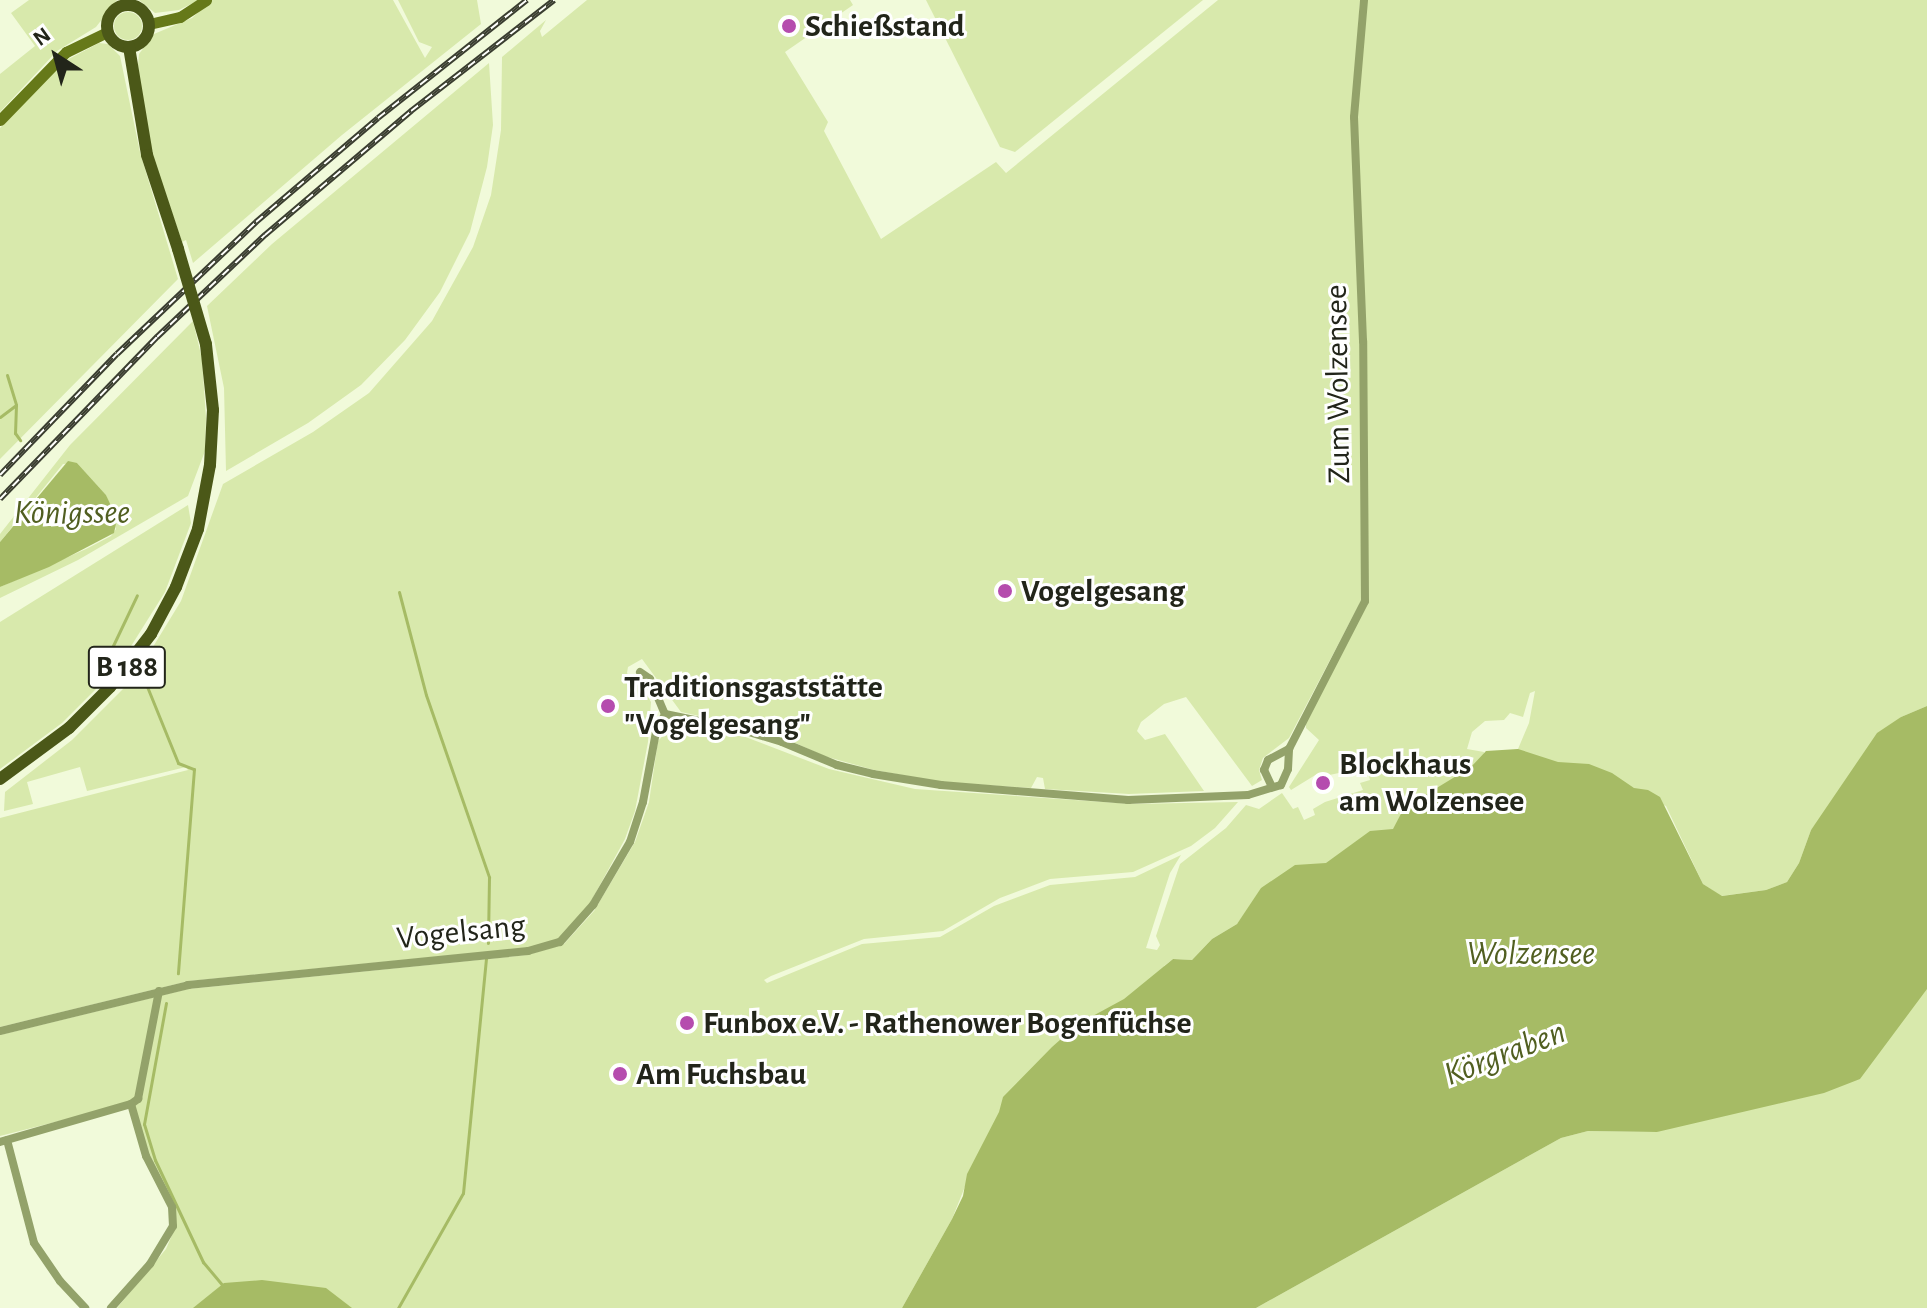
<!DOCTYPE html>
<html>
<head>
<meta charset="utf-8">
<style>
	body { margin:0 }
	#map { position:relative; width:1927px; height:1308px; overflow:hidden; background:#f1fada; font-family:"Alegreya Sans",sans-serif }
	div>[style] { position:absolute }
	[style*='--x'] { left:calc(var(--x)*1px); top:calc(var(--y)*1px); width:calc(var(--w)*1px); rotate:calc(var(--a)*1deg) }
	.green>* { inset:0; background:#d8e9ac }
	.round { border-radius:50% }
	.water>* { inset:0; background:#a6bb65 }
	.stream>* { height:3px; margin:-1.5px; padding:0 1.5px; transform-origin:1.5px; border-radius:1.5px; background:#a6bb65 }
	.minor>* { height:8px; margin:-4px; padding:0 4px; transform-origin:4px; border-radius:4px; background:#93a26a }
	.secondary>* { height:11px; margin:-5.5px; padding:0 5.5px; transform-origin:5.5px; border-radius:5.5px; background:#667919 }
	.primary>* { height:12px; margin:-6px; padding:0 6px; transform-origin:6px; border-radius:6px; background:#4b5818 }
	.primary>.ring { margin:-6px; padding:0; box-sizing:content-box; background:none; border:12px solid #4b5818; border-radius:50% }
	.rail>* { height:6px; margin-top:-3px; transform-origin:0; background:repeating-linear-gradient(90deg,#fff 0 9px,#3a3d30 0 18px); box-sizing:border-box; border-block:2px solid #3a3d30 }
	.primary-bridge>* { height:12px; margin:-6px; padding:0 6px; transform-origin:6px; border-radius:6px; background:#4b5818 }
	.dots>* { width:22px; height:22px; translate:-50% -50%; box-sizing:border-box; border:4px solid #fff; border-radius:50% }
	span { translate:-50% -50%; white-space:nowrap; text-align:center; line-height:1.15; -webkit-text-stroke:6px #fff; paint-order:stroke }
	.shield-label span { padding:2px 6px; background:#fff; border:2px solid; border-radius:6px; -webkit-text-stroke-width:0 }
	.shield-label { font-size:30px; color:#22251a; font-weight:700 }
	.poi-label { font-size:32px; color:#22251a; font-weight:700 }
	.left { translate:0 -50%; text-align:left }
	.street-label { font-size:32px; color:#22251a }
	.water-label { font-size:34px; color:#515f21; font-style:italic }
	.north { position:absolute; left:16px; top:16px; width:80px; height:80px; -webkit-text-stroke:6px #fff; paint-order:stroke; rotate:324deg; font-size:22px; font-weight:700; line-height:32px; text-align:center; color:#22251a }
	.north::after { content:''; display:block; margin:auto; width:28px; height:36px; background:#22251a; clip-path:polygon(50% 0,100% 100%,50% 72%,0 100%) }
</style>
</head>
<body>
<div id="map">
	<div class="green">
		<div style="clip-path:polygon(29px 0,117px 0,96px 27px,57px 51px,0 112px,0 74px,35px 46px,11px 13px)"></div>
		<div style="clip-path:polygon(139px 0,199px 0,179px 10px,155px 13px)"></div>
		<div style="clip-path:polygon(212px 0,393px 0,425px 58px,432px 47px,419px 42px,398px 0,477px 0,481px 24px,342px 135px,193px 263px,186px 240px,182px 242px,156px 166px,142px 111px,138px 65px,139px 54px,154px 34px,192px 18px)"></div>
		<div style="clip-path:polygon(587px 0,850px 0,853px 5px,785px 52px,828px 122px,824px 131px,881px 239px,996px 162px,1006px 173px,1218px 0,1360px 0,1352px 120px,1360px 347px,1362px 599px,1289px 738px,1263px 758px,1259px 770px,1262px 780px,1252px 786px,1186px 697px,1164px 704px,1141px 722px,1137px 731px,1145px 740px,1165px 734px,1204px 791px,1129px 794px,1045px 789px,1043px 778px,1037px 777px,1031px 788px,941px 782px,874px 770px,824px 756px,769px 731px,681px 712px,642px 659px,628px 667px,627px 673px,634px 684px,642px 687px,651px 702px,648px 742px,635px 811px,625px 839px,589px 905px,559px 940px,526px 948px,189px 981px,0 1027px,0 818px,188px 770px,186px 767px,87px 791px,80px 767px,27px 782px,33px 804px,4px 811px,5px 792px,72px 740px,134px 678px,181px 601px,223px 484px,313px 432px,369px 393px,432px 321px,473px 247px,491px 195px,501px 130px,502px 57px,546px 20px,540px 31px,542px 37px)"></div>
		<div style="clip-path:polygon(926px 0,1203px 0,1015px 152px,1000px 147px)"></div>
		<div style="clip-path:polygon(1367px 0,1927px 0,1927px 706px,1901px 717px,1811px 830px,1799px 863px,1787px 882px,1766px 890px,1721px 896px,1703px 884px,1666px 806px,1514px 750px,1518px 749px,1529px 723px,1535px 691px,1530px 693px,1523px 717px,1510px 713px,1504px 720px,1485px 721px,1472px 732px,1467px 749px,1484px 752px,1483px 766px,1427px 810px,1246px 912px,1237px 924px,1212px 939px,1192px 960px,1173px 959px,1164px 966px,1163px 986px,966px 1184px,952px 1219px,902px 1308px,117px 1308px,166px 1249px,175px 1228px,175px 1210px,147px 1156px,130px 1103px,0 1136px,0 1035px,188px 989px,527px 955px,564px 944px,594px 911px,635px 842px,649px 802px,658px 741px,671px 727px,688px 725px,735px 733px,829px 769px,915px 789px,1132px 804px,1238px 802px,1215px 828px,1191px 846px,1133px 872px,1050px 879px,1000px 898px,943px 931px,864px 939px,771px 976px,764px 980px,767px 983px,862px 944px,940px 937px,994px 906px,1050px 885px,1135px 877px,1181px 855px,1170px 873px,1146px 948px,1157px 950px,1160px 945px,1156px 936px,1180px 864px,1226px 828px,1246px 805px,1259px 809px,1282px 793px,1293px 809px,1298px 807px,1304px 820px,1315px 815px,1313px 809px,1325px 802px,1363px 790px,1360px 783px,1370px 780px,1367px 767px,1320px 777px,1317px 774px,1291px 790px,1289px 787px,1319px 740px,1306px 728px,1306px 722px,1368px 599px,1356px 118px)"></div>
		<div class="round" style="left:114px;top:12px;width:28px;height:28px"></div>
		<div style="clip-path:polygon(99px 43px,108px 44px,120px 56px,140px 152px,178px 279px,0 459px,0 128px,63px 62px)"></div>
		<div style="clip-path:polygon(489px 63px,493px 125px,487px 167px,470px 232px,440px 292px,405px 340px,361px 385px,308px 423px,226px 471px,224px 388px,207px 306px,272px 244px)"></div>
		<div style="clip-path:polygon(193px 321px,202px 359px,206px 418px,205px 451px,188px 496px,78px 560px,0 598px,0 587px,86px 549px,111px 536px,116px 529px,106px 495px,77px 463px,63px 464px,0 542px,0 534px,70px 445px)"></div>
		<div style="clip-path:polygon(188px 505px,191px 523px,165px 592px,118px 667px,62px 723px,0 769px,0 622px)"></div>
		<div style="clip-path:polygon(1927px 962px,1927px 1308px,1256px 1308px,1561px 1138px,1588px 1131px,1657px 1132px)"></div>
	</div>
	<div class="water">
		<div style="clip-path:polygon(68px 461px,77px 463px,106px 495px,117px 519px,114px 533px,49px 567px,0 587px,0 542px)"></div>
		<div style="clip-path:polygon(1927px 706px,1927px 989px,1860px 1079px,1824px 1093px,1657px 1132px,1588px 1131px,1561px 1138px,1256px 1308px,902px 1308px,952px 1219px,963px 1196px,967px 1174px,999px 1112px,1003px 1097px,1052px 1047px,1078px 1024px,1124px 999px,1173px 959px,1192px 960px,1212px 939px,1237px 924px,1261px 888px,1295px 865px,1326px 863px,1370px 831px,1393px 829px,1404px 808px,1471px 767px,1486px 751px,1518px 749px,1558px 762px,1589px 764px,1612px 773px,1634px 788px,1648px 790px,1660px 797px,1703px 884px,1722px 896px,1766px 890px,1787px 882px,1799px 863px,1811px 830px,1877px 733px,1901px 717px)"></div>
		<div style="clip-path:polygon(262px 1280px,326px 1288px,352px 1308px,193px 1308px,224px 1283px)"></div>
	</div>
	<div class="stream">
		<div style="--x:7;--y:375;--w:31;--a:73"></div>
		<div style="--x:16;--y:405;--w:28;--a:92"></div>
		<div style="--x:15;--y:433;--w:9;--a:54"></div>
		<div style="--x:0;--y:417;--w:20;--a:-37"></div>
		<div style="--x:399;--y:592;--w:106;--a:75.3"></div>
		<div style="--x:426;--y:695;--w:193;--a:70.9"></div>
		<div style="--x:489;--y:877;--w:66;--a:90.9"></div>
		<div style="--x:109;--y:654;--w:65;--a:-64.6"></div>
		<div style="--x:146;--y:684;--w:85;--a:67.9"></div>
		<div style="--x:178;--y:763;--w:17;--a:21"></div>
		<div style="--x:194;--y:769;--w:205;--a:94.5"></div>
		<div style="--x:166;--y:1003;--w:123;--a:100.3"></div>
		<div style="--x:144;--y:1124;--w:38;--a:73"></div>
		<div style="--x:155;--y:1160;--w:113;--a:64.8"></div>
		<div style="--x:203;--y:1262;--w:31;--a:50"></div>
		<div style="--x:398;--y:1308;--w:132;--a:-60.5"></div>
		<div style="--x:463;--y:1193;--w:236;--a:-84.4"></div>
	</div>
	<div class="minor">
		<div style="--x:640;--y:672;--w:12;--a:35"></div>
		<div style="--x:650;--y:679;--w:38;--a:67"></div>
		<div style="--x:665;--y:714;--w:76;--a:11.5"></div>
		<div style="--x:739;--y:729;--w:45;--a:16.8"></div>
		<div style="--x:782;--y:742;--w:60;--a:22.7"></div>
		<div style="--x:837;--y:765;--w:37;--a:14"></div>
		<div style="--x:873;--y:774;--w:69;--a:9.2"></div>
		<div style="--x:941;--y:785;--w:188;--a:4.6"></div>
		<div style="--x:1128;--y:800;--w:120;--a:-2.4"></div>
		<div style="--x:1248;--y:795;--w:34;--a:-17"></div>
		<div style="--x:1281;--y:785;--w:17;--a:-66"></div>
		<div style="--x:1288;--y:769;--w:20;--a:-87"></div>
		<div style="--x:1289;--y:749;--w:166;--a:-62.8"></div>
		<div style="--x:1365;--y:601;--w:260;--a:-90.4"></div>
		<div style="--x:1363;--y:341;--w:224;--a:-92.3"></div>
		<div style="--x:1354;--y:117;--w:117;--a:-85.1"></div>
		<div style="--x:1272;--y:787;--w:19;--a:-115"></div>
		<div style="--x:1264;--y:770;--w:11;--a:-68"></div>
		<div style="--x:1268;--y:760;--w:24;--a:-28"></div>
		<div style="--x:0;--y:1031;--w:194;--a:-13.7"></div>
		<div style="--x:188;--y:985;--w:342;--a:-5.7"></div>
		<div style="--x:528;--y:951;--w:33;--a:-16"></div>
		<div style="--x:560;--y:942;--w:50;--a:-48.3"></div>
		<div style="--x:593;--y:905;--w:73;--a:-59.6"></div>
		<div style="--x:630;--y:842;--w:42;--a:-72"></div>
		<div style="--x:643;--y:802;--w:71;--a:-79.5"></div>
		<div style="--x:656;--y:732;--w:20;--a:-63"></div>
		<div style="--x:7;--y:1140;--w:106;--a:75.3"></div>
		<div style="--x:34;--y:1243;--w:46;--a:55.6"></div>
		<div style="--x:60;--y:1281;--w:37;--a:47"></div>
		<div style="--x:0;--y:1142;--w:136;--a:-16.2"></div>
		<div style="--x:131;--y:1104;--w:9;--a:-36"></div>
		<div style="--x:138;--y:1099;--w:110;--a:-79"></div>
		<div style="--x:111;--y:1308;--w:59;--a:-48.4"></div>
		<div style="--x:150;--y:1264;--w:44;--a:-58.8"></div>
		<div style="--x:173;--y:1226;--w:19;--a:-93"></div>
		<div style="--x:172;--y:1207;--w:57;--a:-117"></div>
		<div style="--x:146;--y:1156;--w:54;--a:-106.1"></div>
	</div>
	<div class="secondary">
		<div style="--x:149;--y:24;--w:32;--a:-13"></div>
		<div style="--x:180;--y:17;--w:31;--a:-33"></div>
		<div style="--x:0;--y:120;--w:95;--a:-45.9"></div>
		<div style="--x:66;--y:52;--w:46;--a:-26"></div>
	</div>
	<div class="primary">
		<div class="ring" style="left:107px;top:5px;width:30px;height:30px"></div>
		<div style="--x:129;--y:47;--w:109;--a:80.5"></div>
		<div style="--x:147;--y:155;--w:99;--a:71.7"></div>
		<div style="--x:0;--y:779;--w:86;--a:-36.5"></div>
		<div style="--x:69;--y:728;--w:58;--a:-45"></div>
		<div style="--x:110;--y:687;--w:67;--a:-52.3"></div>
		<div style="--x:151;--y:634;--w:53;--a:-62"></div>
		<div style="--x:176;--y:587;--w:62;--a:-69.2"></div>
		<div style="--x:198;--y:529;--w:65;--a:-79.4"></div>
		<div style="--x:210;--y:465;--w:55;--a:-86.9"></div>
		<div style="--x:213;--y:410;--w:66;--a:-96.1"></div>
	</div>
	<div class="rail">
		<div style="--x:0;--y:475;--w:168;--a:-46"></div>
		<div style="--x:117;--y:354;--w:192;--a:-43.5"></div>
		<div style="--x:256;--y:222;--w:160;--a:-40.4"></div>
		<div style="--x:378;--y:118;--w:190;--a:-38.4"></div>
		<div style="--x:0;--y:499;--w:226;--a:-45.9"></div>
		<div style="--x:157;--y:337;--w:149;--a:-43.4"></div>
		<div style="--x:265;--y:235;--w:192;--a:-40.3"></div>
		<div style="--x:411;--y:111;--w:181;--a:-37.8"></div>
	</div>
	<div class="primary-bridge">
		<div style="--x:178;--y:249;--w:99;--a:73.6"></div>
	</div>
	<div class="dots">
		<div style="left:789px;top:26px;background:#b54cae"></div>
		<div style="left:1005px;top:591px;background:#b54cae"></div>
		<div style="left:608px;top:706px;background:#b54cae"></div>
		<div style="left:1323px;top:783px;background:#b54cae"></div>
		<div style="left:687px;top:1023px;background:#b54cae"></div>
		<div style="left:620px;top:1074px;background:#b54cae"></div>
	</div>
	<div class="shield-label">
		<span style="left:127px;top:667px">B 188</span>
	</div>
	<div class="poi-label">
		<span class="left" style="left:805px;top:26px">Schießstand</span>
		<span class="left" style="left:1021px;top:591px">Vogelgesang</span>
		<span class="left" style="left:624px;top:706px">Traditionsgaststätte<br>"Vogelgesang"</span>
		<span class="left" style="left:1339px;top:783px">Blockhaus<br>am Wolzensee</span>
		<span class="left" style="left:703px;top:1023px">Funbox e.V. - Rathenower Bogenfüchse</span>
		<span class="left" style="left:636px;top:1074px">Am Fuchsbau</span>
	</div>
	<div class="street-label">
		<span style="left:1338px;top:384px;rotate:-91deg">Zum Wolzensee</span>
		<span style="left:461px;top:932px;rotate:-6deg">Vogelsang</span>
	</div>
	<div class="water-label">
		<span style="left:72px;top:514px">Königssee</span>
		<span style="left:1531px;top:955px">Wolzensee</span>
		<span style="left:1505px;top:1054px;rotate:-21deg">Körgraben</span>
	</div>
	<div class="north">N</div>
</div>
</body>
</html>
